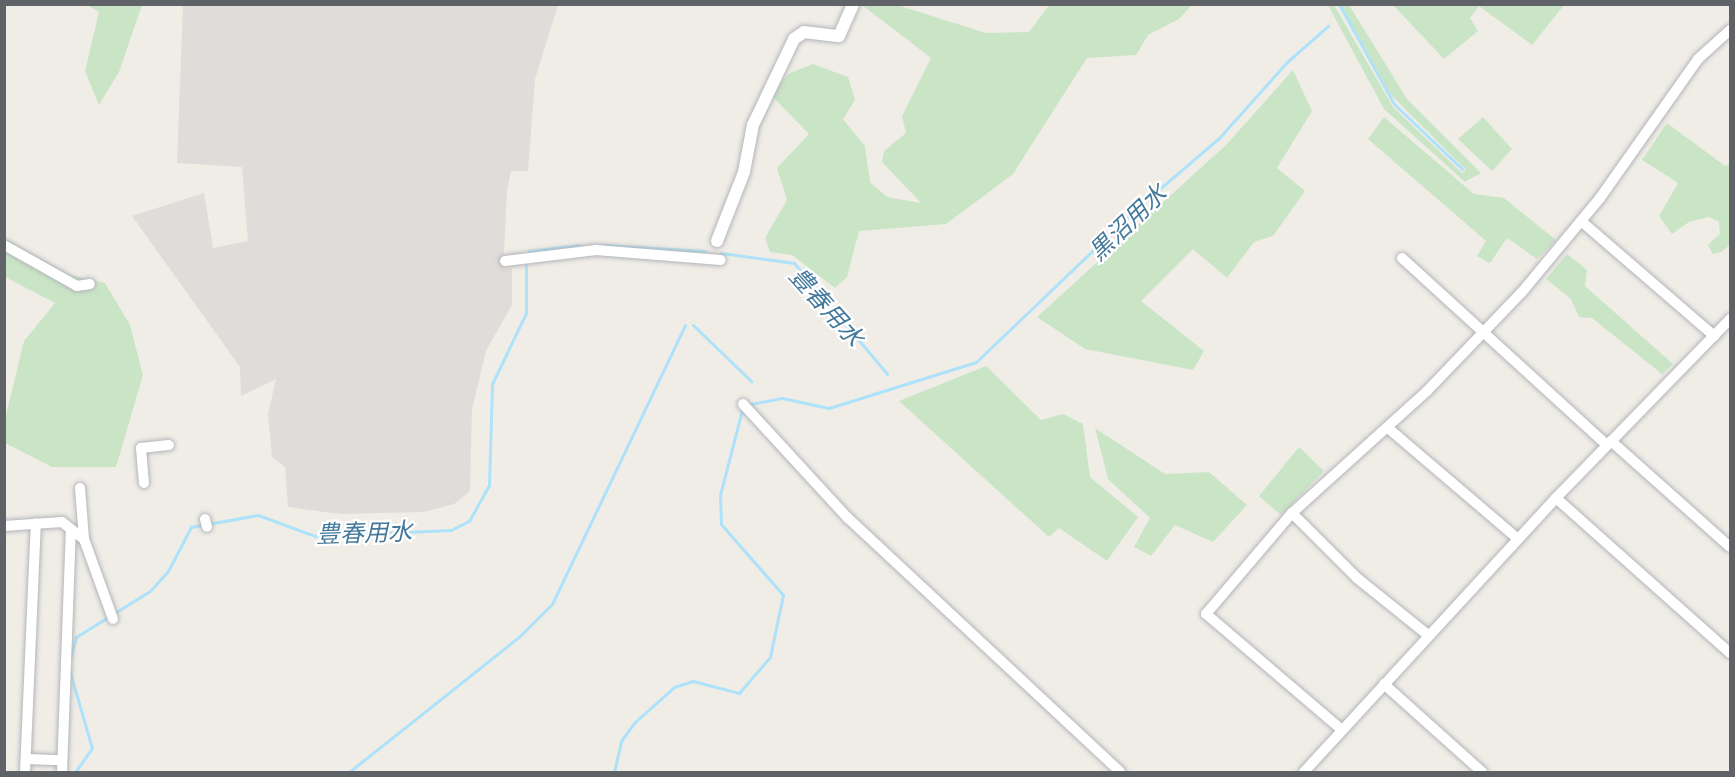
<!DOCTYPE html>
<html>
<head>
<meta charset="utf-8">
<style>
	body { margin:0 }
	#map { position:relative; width:1735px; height:777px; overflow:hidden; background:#f0ede7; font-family:"Exo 2","Noto Sans JP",sans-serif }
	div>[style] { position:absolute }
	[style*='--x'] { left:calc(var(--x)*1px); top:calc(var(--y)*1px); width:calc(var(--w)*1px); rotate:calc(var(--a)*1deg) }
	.industrial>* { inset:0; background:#dfdcd9 }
	.green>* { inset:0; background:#cae5c6 }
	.stream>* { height:3px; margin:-1.5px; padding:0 1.5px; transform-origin:1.5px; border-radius:1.5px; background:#ade2fa }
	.roads { filter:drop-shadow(0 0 2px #b2b5b9) drop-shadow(0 0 2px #b2b5b9) }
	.minor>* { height:10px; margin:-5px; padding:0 5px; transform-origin:5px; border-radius:5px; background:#fff }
	.tertiary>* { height:12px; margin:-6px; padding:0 6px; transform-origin:6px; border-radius:6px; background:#fff }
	span { translate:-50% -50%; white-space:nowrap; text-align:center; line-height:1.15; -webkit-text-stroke:4.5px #fff; paint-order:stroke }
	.water-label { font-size:24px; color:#43799b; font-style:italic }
	.frame { position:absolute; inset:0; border:6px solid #5f6367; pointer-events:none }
</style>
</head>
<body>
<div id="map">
	<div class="industrial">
		<div style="clip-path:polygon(183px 5px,558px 5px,535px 79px,528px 171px,511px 171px,507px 190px,504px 251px,505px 269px,512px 268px,512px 305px,486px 351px,472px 409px,470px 491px,454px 504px,424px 512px,340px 514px,288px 507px,285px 467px,272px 457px,268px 414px,276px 379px,241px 396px,240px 367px,132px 216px,204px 193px,213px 248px,248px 241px,242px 167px,177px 163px)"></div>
	</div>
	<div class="green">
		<div style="clip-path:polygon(87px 5px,142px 5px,119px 72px,99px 105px,85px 71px,99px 12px)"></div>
		<div style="clip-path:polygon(862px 5px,897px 5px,986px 33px,1029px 32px,1049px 5px,1192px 5px,1179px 19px,1148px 35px,1136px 55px,1087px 58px,1013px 174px,946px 224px,859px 231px,847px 277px,835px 288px,792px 255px,770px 252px,765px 238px,787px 200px,777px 168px,809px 134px,770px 94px,790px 73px,813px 64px,848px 77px,855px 100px,843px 119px,865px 146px,870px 182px,887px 197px,921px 203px,882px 162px,884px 151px,906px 133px,902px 116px,931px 58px)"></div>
		<div style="clip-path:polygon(1328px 5px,1334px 5px,1393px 107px,1462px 173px,1466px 170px,1390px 94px,1341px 5px,1349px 5px,1407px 99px,1481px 173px,1465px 182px,1384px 109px)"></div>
		<div style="clip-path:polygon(1393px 5px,1564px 5px,1532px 45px,1479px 6px,1470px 18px,1478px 31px,1444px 59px)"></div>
		<div style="clip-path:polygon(1293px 70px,1312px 111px,1277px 168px,1305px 191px,1273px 236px,1254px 242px,1227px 278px,1193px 249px,1141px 301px,1204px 351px,1193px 370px,1085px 349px,1037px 317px,1227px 144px)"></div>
		<div style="clip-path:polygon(1384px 117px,1474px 194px,1504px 198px,1556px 240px,1537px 259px,1507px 238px,1490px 263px,1477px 256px,1486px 241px,1368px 139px)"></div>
		<div style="clip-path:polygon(1483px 117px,1512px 149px,1492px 171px,1458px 139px)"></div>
		<div style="clip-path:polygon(1667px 123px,1725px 166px,1730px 164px,1730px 245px,1721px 252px,1713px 254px,1708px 245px,1720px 234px,1719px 222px,1709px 217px,1689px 222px,1672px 234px,1659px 216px,1678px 183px,1642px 160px)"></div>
		<div style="clip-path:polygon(4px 238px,70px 275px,105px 283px,130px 325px,143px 375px,116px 467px,52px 467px,5px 443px,5px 419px,24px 341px,55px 303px,5px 277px)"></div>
		<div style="clip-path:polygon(1567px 254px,1587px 270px,1585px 286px,1673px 364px,1662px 374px,1592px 318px,1579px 317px,1571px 299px,1546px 279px)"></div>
		<div style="clip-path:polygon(986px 366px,1041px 420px,1063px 414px,1083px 424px,1090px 477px,1138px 517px,1107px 561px,1059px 528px,1049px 537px,899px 401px)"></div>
		<div style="clip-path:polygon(1095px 428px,1165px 474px,1209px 472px,1247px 505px,1213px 542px,1175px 525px,1151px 556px,1134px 547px,1150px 518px,1108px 479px)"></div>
		<div style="clip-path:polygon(1299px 447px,1324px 471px,1281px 515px,1259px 496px)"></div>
	</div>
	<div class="stream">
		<div style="--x:1339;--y:4;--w:114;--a:61.2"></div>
		<div style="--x:1394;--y:104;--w:94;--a:43.7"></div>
		<div style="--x:603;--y:245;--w:102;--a:3.4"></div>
		<div style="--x:529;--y:251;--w:50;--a:-6.8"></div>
		<div style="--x:721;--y:253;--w:74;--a:7.8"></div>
		<div style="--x:794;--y:263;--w:145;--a:50"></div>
		<div style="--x:693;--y:325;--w:81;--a:44"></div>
		<div style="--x:751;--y:404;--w:32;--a:-11"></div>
		<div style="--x:782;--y:398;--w:48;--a:12"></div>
		<div style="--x:829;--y:408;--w:154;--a:-17.4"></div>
		<div style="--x:976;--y:362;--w:221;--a:-43.7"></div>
		<div style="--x:1136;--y:209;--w:109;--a:-40.5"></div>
		<div style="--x:1219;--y:138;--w:102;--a:-48.2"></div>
		<div style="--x:1287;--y:62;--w:55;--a:-41.3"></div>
		<div style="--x:71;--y:656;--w:20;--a:-75"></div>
		<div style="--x:76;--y:637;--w:87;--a:-31.9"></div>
		<div style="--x:150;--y:591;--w:27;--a:-48"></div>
		<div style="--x:168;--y:571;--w:50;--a:-62.4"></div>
		<div style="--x:191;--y:527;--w:68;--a:-10.2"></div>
		<div style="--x:258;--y:515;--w:61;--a:20.2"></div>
		<div style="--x:315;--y:536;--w:136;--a:-2.5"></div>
		<div style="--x:451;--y:530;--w:20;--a:-27"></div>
		<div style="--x:469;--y:521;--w:41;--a:-60.9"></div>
		<div style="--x:489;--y:485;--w:101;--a:-88.3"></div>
		<div style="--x:492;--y:384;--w:79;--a:-64.4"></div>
		<div style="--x:526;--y:313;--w:49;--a:-90"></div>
		<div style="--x:69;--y:669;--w:82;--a:73.8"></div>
		<div style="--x:92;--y:748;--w:29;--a:125"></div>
		<div style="--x:349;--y:772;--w:217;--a:-38.5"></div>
		<div style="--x:519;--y:637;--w:47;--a:-45"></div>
		<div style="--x:552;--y:604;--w:309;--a:-64.5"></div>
		<div style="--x:614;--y:772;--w:32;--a:-77"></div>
		<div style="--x:621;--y:741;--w:24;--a:-54"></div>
		<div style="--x:635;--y:722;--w:52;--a:-41.9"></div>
		<div style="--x:674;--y:687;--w:20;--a:-18"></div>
		<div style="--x:693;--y:681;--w:48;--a:14.6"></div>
		<div style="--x:739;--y:693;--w:48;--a:-49.3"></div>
		<div style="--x:770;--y:657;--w:63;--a:-78.2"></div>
		<div style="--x:783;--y:595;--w:94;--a:-131.1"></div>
		<div style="--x:721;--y:524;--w:29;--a:-92"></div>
		<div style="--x:720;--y:495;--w:88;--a:-75.5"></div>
	</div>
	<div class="roads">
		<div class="minor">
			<div style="--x:1581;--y:221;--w:176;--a:40.8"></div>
			<div style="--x:4;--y:245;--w:84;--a:29.3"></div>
			<div style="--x:77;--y:286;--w:13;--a:-9"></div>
			<div style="--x:1402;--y:258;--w:277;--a:42.4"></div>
			<div style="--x:505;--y:261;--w:92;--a:-6.9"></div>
			<div style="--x:596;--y:250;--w:125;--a:4.6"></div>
			<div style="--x:743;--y:404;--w:155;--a:47.4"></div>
			<div style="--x:848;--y:518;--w:372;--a:43"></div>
			<div style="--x:1388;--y:428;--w:171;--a:40.5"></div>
			<div style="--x:1611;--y:441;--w:159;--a:41.7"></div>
			<div style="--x:144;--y:483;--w:35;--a:-95"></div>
			<div style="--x:141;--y:448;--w:28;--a:-6"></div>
			<div style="--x:80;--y:488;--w:51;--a:85.5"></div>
			<div style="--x:1556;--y:498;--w:233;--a:41.7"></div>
			<div style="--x:1292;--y:513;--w:92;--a:45"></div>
			<div style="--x:1357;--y:578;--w:91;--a:38.8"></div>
			<div style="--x:205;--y:519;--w:8;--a:76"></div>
			<div style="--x:4;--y:526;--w:58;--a:-3.9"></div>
			<div style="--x:62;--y:522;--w:28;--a:38"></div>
			<div style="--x:84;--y:539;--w:85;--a:70.1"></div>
			<div style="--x:1384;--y:684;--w:132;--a:41.9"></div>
			<div style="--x:1342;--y:730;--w:179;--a:-139.5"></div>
			<div style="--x:1206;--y:614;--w:133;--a:-49.6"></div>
			<div style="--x:1292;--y:513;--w:182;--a:-42.1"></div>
			<div style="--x:1427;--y:391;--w:137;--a:-46.2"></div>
			<div style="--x:1522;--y:292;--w:122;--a:-50.3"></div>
			<div style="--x:1600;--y:198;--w:170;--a:-54.8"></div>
			<div style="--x:1698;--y:59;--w:43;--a:-42.2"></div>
			<div style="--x:26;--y:759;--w:36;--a:2"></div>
			<div style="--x:25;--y:772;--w:249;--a:-87.5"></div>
			<div style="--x:62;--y:772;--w:243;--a:-87.9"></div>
			<div style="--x:1304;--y:772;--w:372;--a:-47.4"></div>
			<div style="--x:1556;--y:498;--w:250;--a:-45.8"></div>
		</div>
		<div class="tertiary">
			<div style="--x:717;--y:241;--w:74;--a:-68.6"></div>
			<div style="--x:744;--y:172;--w:48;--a:-79.2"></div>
			<div style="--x:753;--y:125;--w:95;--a:-64.5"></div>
			<div style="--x:794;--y:39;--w:12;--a:-35"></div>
			<div style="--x:804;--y:32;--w:35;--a:7"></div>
			<div style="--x:839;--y:36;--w:35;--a:-66"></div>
		</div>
	</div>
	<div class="water-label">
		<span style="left:1127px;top:222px;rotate:-44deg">黒沼用水</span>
		<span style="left:827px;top:306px;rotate:48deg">豊春用水</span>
		<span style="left:364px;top:532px;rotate:-2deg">豊春用水</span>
	</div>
	<div class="frame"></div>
</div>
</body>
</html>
